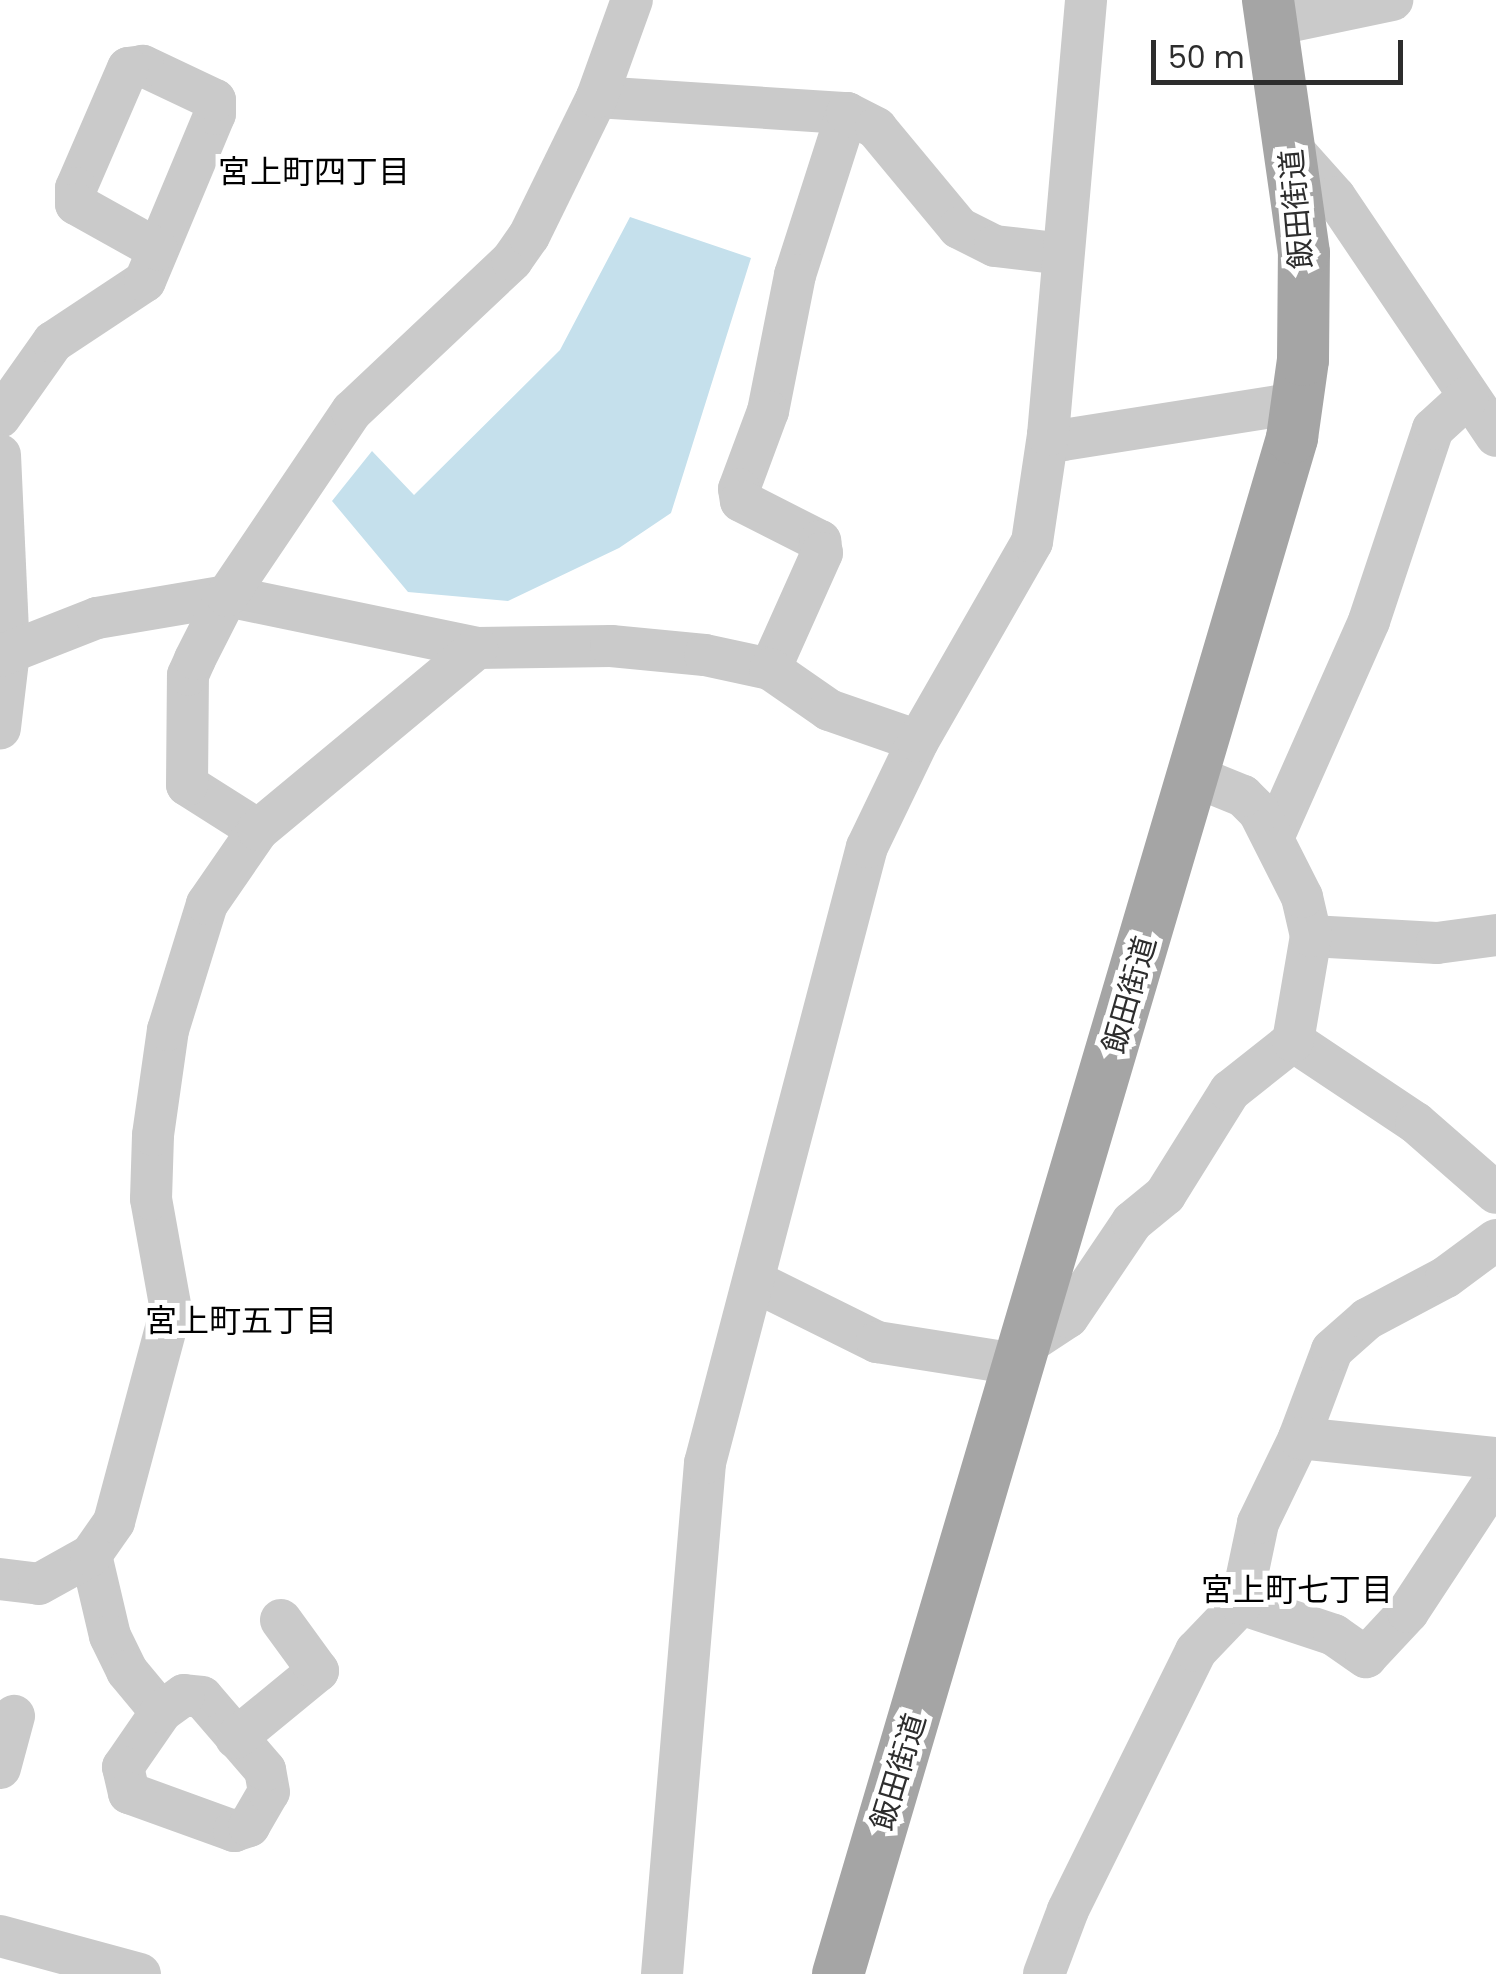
<!DOCTYPE html>
<html>
<head>
<meta charset="utf-8">
<style>
	body { margin:0 }
	#map { position:relative; width:1496px; height:1974px; overflow:hidden; background:#fff; font-family:Poppins,"Noto Sans JP",sans-serif }
	div>[style] { position:absolute }
	[style*='--x'] { left:calc(var(--x)*1px); top:calc(var(--y)*1px); width:calc(var(--w)*1px); rotate:calc(var(--a)*1deg) }
	.water>* { inset:0; background:#c5e0ec }
	.minor>* { height:42px; margin:-21px; padding:0 21px; transform-origin:21px; border-radius:21px; background:#cacaca }
	.major>* { height:52px; margin:-26px; padding:0 26px; transform-origin:26px; border-radius:26px; background:#a5a5a5 }
	span { translate:-50% -50%; white-space:nowrap; text-align:center; line-height:1.15; -webkit-text-stroke:10px #fff; paint-order:stroke }
	.street-label { font-size:30px; color:#2d2d2d }
	.neighbourhood-label { font-size:32px; color:#000 }
	.scale { position:absolute; left:1151px; top:40px; width:252px; height:45px; box-sizing:border-box; border:5px solid #2d2d2d; border-top:0; padding-left:12px; font-size:30px; line-height:35px; white-space:nowrap; color:#2d2d2d; -webkit-text-stroke:8px #fff; paint-order:stroke }
</style>
</head>
<body>
<div id="map">
	<div class="water">
		<div style="clip-path:polygon(630px 217px,751px 258px,671px 513px,619px 548px,508px 601px,408px 592px,332px 501px,372px 451px,414px 495px,560px 350px)"></div>
	</div>
	<div class="minor">
		<div style="--x:1273;--y:25;--w:122;--a:-11.9"></div>
		<div style="--x:597;--y:97;--w:251;--a:3.7"></div>
		<div style="--x:847;--y:113;--w:170;--a:107.8"></div>
		<div style="--x:795;--y:275;--w:139;--a:101.2"></div>
		<div style="--x:768;--y:411;--w:83;--a:110.4"></div>
		<div style="--x:739;--y:489;--w:12;--a:81"></div>
		<div style="--x:741;--y:501;--w:89;--a:26.9"></div>
		<div style="--x:820;--y:541;--w:12;--a:81"></div>
		<div style="--x:822;--y:553;--w:127;--a:114.1"></div>
		<div style="--x:847;--y:113;--w:33;--a:27"></div>
		<div style="--x:876;--y:128;--w:130;--a:50.3"></div>
		<div style="--x:959;--y:228;--w:40;--a:26.6"></div>
		<div style="--x:995;--y:246;--w:68;--a:6.7"></div>
		<div style="--x:1293;--y:150;--w:63;--a:48.2"></div>
		<div style="--x:1335;--y:197;--w:288;--a:56"></div>
		<div style="--x:0;--y:417;--w:92;--a:-54.8"></div>
		<div style="--x:53;--y:342;--w:110;--a:-33.5"></div>
		<div style="--x:145;--y:281;--w:181;--a:-67.3"></div>
		<div style="--x:215;--y:114;--w:14;--a:-90"></div>
		<div style="--x:215;--y:100;--w:80;--a:-154.7"></div>
		<div style="--x:143;--y:66;--w:15;--a:172"></div>
		<div style="--x:128;--y:68;--w:131;--a:113.4"></div>
		<div style="--x:76;--y:188;--w:16;--a:90"></div>
		<div style="--x:76;--y:204;--w:93;--a:29.1"></div>
		<div style="--x:1048;--y:435;--w:16;--a:18"></div>
		<div style="--x:1063;--y:440;--w:236;--a:-9"></div>
		<div style="--x:0;--y:455;--w:197;--a:87.4"></div>
		<div style="--x:9;--y:652;--w:77;--a:96.8"></div>
		<div style="--x:0;--y:656;--w:104;--a:-21.4"></div>
		<div style="--x:97;--y:618;--w:132;--a:-9.6"></div>
		<div style="--x:227;--y:596;--w:255;--a:11.7"></div>
		<div style="--x:477;--y:648;--w:134;--a:-0.9"></div>
		<div style="--x:611;--y:646;--w:94;--a:5.5"></div>
		<div style="--x:705;--y:655;--w:66;--a:12.2"></div>
		<div style="--x:770;--y:669;--w:72;--a:34.8"></div>
		<div style="--x:829;--y:710;--w:94;--a:19.2"></div>
		<div style="--x:258;--y:830;--w:84;--a:-147.6"></div>
		<div style="--x:187;--y:785;--w:110;--a:-89.5"></div>
		<div style="--x:188;--y:675;--w:17;--a:-66"></div>
		<div style="--x:195;--y:659;--w:71;--a:-63.1"></div>
		<div style="--x:227;--y:596;--w:223;--a:-56"></div>
		<div style="--x:352;--y:411;--w:220;--a:-43.3"></div>
		<div style="--x:512;--y:260;--w:29;--a:-55"></div>
		<div style="--x:529;--y:236;--w:155;--a:-63.9"></div>
		<div style="--x:597;--y:97;--w:103;--a:-70.2"></div>
		<div style="--x:1273;--y:838;--w:237;--a:-66.1"></div>
		<div style="--x:1369;--y:621;--w:202;--a:-71.6"></div>
		<div style="--x:1433;--y:429;--w:47;--a:-42.4"></div>
		<div style="--x:1311;--y:936;--w:126;--a:3.2"></div>
		<div style="--x:1437;--y:943;--w:60;--a:-7.7"></div>
		<div style="--x:1293;--y:1041;--w:148;--a:33.7"></div>
		<div style="--x:1416;--y:1123;--w:106;--a:41.2"></div>
		<div style="--x:758;--y:1283;--w:133;--a:26.4"></div>
		<div style="--x:877;--y:1342;--w:147;--a:9"></div>
		<div style="--x:1030;--y:1342;--w:45;--a:-33.3"></div>
		<div style="--x:1068;--y:1317;--w:115;--a:-56"></div>
		<div style="--x:1132;--y:1222;--w:43;--a:-39.3"></div>
		<div style="--x:1165;--y:1195;--w:123;--a:-58"></div>
		<div style="--x:1230;--y:1091;--w:80;--a:-38.4"></div>
		<div style="--x:1293;--y:1041;--w:107;--a:-80.3"></div>
		<div style="--x:1311;--y:936;--w:40;--a:-103"></div>
		<div style="--x:1302;--y:897;--w:95;--a:-116.8"></div>
		<div style="--x:1259;--y:812;--w:23;--a:-135"></div>
		<div style="--x:1243;--y:796;--w:53;--a:-157.8"></div>
		<div style="--x:1299;--y:1438;--w:94;--a:-69.4"></div>
		<div style="--x:1332;--y:1350;--w:47;--a:-41.5"></div>
		<div style="--x:1367;--y:1319;--w:89;--a:-28"></div>
		<div style="--x:1446;--y:1277;--w:62;--a:-36.5"></div>
		<div style="--x:91;--y:1555;--w:83;--a:76.8"></div>
		<div style="--x:110;--y:1636;--w:39;--a:64"></div>
		<div style="--x:127;--y:1671;--w:53;--a:50.3"></div>
		<div style="--x:161;--y:1712;--w:67;--a:124.6"></div>
		<div style="--x:123;--y:1767;--w:27;--a:77"></div>
		<div style="--x:129;--y:1793;--w:112;--a:19.9"></div>
		<div style="--x:234;--y:1831;--w:16;--a:-18"></div>
		<div style="--x:249;--y:1826;--w:39;--a:-60"></div>
		<div style="--x:269;--y:1792;--w:22;--a:-100"></div>
		<div style="--x:265;--y:1770;--w:96;--a:-130.8"></div>
		<div style="--x:202;--y:1697;--w:18;--a:-174"></div>
		<div style="--x:184;--y:1695;--w:29;--a:144"></div>
		<div style="--x:0;--y:1579;--w:39;--a:7"></div>
		<div style="--x:39;--y:1584;--w:60;--a:-29.1"></div>
		<div style="--x:91;--y:1555;--w:40;--a:-55.1"></div>
		<div style="--x:114;--y:1522;--w:220;--a:-75"></div>
		<div style="--x:171;--y:1310;--w:113;--a:-100.2"></div>
		<div style="--x:151;--y:1199;--w:64;--a:-88.2"></div>
		<div style="--x:153;--y:1135;--w:106;--a:-81.9"></div>
		<div style="--x:168;--y:1030;--w:132;--a:-72.8"></div>
		<div style="--x:207;--y:904;--w:90;--a:-55.4"></div>
		<div style="--x:258;--y:830;--w:285;--a:-39.7"></div>
		<div style="--x:1241;--y:1604;--w:98;--a:18.4"></div>
		<div style="--x:1334;--y:1635;--w:39;--a:35"></div>
		<div style="--x:1366;--y:1657;--w:62;--a:-47"></div>
		<div style="--x:1408;--y:1612;--w:160;--a:-56.7"></div>
		<div style="--x:236;--y:1738;--w:106;--a:-39.3"></div>
		<div style="--x:318;--y:1671;--w:63;--a:-126"></div>
		<div style="--x:0;--y:1768;--w:54;--a:-74.9"></div>
		<div style="--x:0;--y:1936;--w:145;--a:15.2"></div>
		<div style="--x:662;--y:1974;--w:513;--a:-85.19"></div>
		<div style="--x:705;--y:1463;--w:637;--a:-75.27"></div>
		<div style="--x:867;--y:847;--w:118;--a:-64.3"></div>
		<div style="--x:918;--y:741;--w:229;--a:-60.2"></div>
		<div style="--x:1032;--y:542;--w:108;--a:-81.5"></div>
		<div style="--x:1048;--y:435;--w:437;--a:-85"></div>
		<div style="--x:1044;--y:1974;--w:68;--a:-69.4"></div>
		<div style="--x:1068;--y:1910;--w:289;--a:-63.7"></div>
		<div style="--x:1196;--y:1651;--w:65;--a:-46.2"></div>
		<div style="--x:1241;--y:1604;--w:83;--a:-78.1"></div>
		<div style="--x:1258;--y:1523;--w:94;--a:-64.2"></div>
		<div style="--x:1299;--y:1438;--w:198;--a:5.8"></div>
	</div>
	<div class="major">
		<div style="--x:838;--y:1974;--w:1602;--a:-73.53"></div>
		<div style="--x:1292;--y:438;--w:79;--a:-82"></div>
		<div style="--x:1303;--y:360;--w:107;--a:-89.5"></div>
		<div style="--x:1304;--y:253;--w:256;--a:-98.1"></div>
	</div>
	<div class="street-label">
		<span style="left:1297px;top:209px;rotate:-95deg">飯田街道</span>
		<span style="left:1130px;top:995px;rotate:-74deg">飯田街道</span>
		<span style="left:899px;top:1772px;rotate:-73deg">飯田街道</span>
	</div>
	<div class="neighbourhood-label">
		<span style="left:314px;top:172px">宮上町四丁目</span>
		<span style="left:241px;top:1321px">宮上町五丁目</span>
		<span style="left:1297px;top:1590px">宮上町七丁目</span>
	</div>
	<div class="scale">50 m</div>
</div>
</body>
</html>
